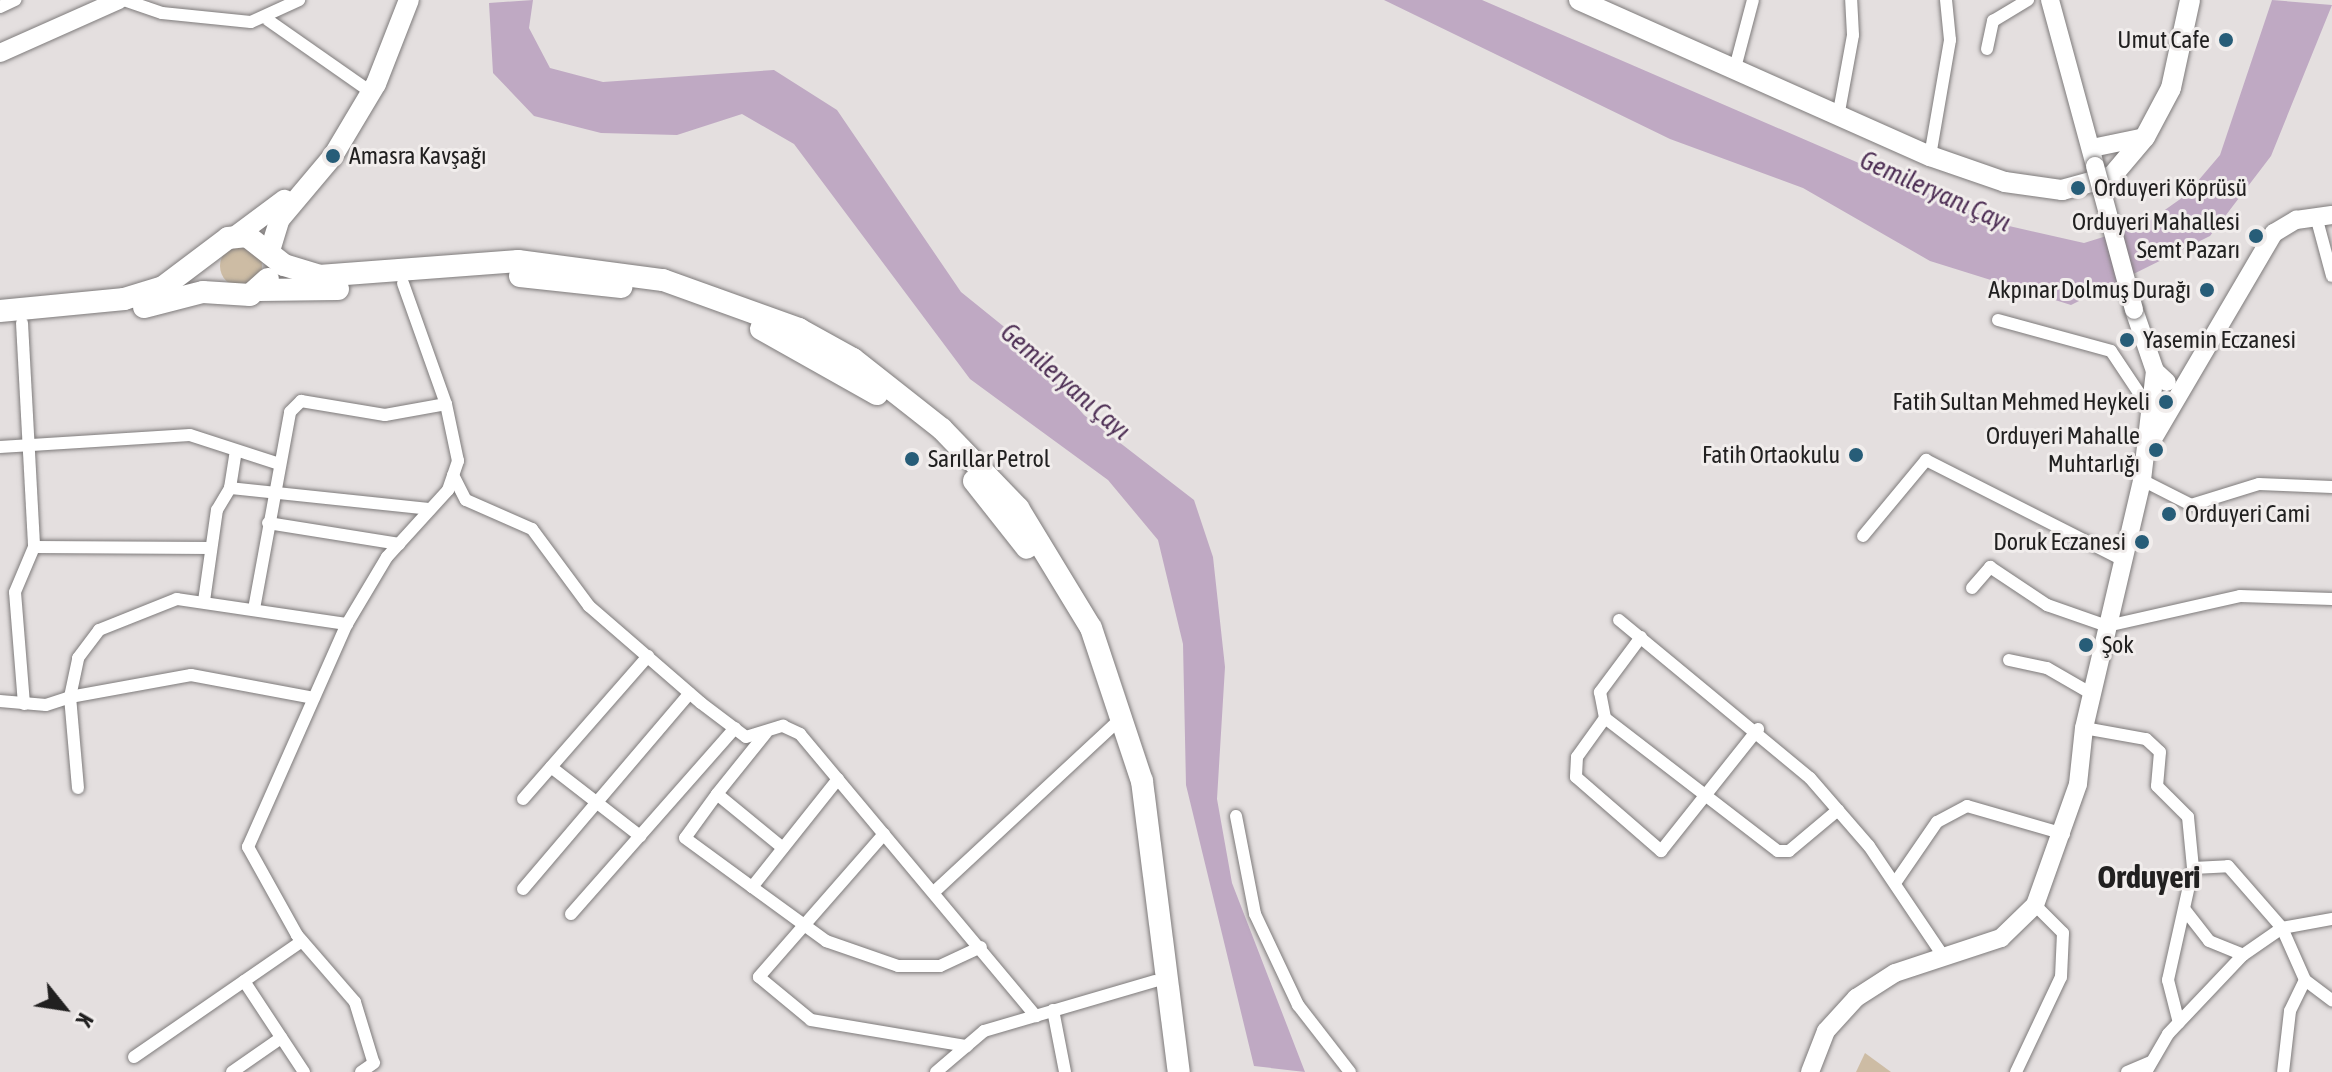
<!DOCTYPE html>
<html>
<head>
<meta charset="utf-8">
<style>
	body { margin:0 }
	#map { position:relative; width:2332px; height:1072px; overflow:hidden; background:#e4dfdf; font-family:"Asap Condensed",sans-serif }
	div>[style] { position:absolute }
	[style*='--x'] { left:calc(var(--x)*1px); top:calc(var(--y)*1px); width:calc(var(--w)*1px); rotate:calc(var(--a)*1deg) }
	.green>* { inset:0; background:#cdbca4 }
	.round { border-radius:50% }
	.water>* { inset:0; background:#bfa9c3 }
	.roads { filter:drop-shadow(0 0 2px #7e7b7b) drop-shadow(0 0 2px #7e7b7b) }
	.street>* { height:12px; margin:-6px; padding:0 6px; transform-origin:6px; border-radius:6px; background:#fff }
	.secondary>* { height:18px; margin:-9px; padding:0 9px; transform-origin:9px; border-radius:9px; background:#fff }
	.primary>* { height:20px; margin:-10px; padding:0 10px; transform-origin:10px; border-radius:10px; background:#fff }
	.highway>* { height:22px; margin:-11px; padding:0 11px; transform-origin:11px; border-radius:11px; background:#fff }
	.bridges { filter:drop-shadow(0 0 2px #7e7b7b) drop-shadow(0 0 2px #7e7b7b) }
	.secondary-bridge>* { height:18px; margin:-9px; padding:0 9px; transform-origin:9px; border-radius:9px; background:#fff }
	.dots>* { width:22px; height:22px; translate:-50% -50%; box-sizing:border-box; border:4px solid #f1edec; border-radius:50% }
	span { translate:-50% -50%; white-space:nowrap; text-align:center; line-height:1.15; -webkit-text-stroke:6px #f1edec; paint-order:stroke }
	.poi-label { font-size:24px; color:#212020 }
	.right { translate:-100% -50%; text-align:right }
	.left { translate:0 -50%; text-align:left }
	.water-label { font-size:26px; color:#4e2f55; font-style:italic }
	.district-label { font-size:32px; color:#212020; font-weight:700 }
	.north { position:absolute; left:24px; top:968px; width:80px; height:80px; -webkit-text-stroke:6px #f1edec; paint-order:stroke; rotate:120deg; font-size:22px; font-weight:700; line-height:32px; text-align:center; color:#212020 }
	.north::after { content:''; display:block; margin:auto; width:28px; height:36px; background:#212020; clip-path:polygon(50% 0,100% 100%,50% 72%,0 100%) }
</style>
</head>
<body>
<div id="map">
	<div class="green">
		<div class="round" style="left:220px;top:245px;width:42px;height:42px"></div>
		<div style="clip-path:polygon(1865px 1053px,1891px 1072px,1856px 1072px)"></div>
	</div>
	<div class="water">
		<div style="clip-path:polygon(533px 0,529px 28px,550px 68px,603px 82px,774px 70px,837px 110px,961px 292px,1013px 334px,1084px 415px,1194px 500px,1213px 557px,1225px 667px,1217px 799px,1232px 883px,1305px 1072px,1254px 1066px,1186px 785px,1183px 644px,1158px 540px,1108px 480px,970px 379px,794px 144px,742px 114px,677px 135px,601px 133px,534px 116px,493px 73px,489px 3px)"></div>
		<div style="clip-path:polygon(1384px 0,1482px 0,1935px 196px,2009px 226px,2084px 243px,2145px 224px,2186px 195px,2220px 155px,2272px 0,2332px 5px,2271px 156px,2210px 236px,2071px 305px,1930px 261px,1803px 188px,1670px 139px)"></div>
	</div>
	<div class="roads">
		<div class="street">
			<div style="--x:124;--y:0;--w:40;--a:18.9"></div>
			<div style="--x:162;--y:13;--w:89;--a:5.8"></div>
			<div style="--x:251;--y:22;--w:53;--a:-24.6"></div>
			<div style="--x:0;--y:7;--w:17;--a:-25"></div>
			<div style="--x:268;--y:20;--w:126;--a:35"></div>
			<div style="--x:1987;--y:49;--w:29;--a:-78"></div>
			<div style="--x:1993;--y:21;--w:41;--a:-31"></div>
			<div style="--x:1735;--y:68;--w:70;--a:-75.2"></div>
			<div style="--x:1838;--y:117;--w:83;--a:-79.6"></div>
			<div style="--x:1853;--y:35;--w:35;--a:-93"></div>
			<div style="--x:1930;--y:156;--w:118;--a:-80.2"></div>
			<div style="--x:1950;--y:40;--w:40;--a:-95.7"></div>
			<div style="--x:2317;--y:220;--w:58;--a:75"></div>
			<div style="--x:1998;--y:320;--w:117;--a:15.3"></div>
			<div style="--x:2111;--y:351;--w:69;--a:56.3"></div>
			<div style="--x:22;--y:323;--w:224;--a:86.9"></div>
			<div style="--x:34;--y:547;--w:177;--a:0.3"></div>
			<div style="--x:0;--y:447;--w:190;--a:-3.6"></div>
			<div style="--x:190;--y:435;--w:94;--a:18"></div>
			<div style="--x:453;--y:475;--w:28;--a:63"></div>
			<div style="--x:466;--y:500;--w:72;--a:23.7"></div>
			<div style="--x:532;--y:529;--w:96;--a:53.5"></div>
			<div style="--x:589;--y:606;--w:148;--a:40.9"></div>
			<div style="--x:701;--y:703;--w:56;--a:37.1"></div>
			<div style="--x:746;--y:737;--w:39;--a:-17"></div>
			<div style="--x:783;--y:726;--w:19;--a:25"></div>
			<div style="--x:800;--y:734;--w:368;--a:50.1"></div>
			<div style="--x:2142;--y:480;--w:55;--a:27"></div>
			<div style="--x:2191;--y:505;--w:71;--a:-17.2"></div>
			<div style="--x:2259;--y:484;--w:73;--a:2.4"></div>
			<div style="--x:230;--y:488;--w:33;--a:-81"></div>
			<div style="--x:268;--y:523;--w:133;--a:9.1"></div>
			<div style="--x:1863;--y:536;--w:99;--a:-50.3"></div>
			<div style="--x:1926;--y:460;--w:219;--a:26.9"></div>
			<div style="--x:1972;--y:588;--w:28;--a:-49"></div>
			<div style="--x:1990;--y:567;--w:69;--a:33.7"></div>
			<div style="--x:2047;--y:605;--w:64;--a:19.3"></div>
			<div style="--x:2107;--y:626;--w:136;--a:-12.7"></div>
			<div style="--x:2240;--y:596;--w:92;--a:1.9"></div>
			<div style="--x:204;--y:601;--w:92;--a:-81.9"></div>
			<div style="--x:217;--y:510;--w:26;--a:-59"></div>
			<div style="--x:230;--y:488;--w:201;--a:6"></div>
			<div style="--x:254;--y:609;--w:200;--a:-79.6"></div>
			<div style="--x:290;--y:412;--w:16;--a:-45"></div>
			<div style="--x:301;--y:401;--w:85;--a:9.5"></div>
			<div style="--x:385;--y:415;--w:62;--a:-10.2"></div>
			<div style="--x:1619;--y:620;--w:248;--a:39.6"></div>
			<div style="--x:1810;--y:778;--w:90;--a:49.1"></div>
			<div style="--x:1869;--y:846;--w:134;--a:56"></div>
			<div style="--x:1641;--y:637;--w:69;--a:126.7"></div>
			<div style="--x:1600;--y:692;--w:26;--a:79"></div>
			<div style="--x:1605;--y:718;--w:218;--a:37.6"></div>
			<div style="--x:1778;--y:851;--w:11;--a:0"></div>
			<div style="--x:1789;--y:851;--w:64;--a:-39.9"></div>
			<div style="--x:2009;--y:660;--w:39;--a:12"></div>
			<div style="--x:2047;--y:668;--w:52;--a:30"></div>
			<div style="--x:0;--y:701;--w:46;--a:5"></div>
			<div style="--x:46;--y:705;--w:25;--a:-18"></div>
			<div style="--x:70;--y:697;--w:40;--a:-78"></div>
			<div style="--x:78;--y:658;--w:35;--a:-53"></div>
			<div style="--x:99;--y:630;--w:84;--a:-21.7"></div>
			<div style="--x:177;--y:599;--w:172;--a:8.4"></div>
			<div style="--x:24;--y:704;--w:112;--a:-94.6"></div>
			<div style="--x:15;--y:592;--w:49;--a:-67.1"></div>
			<div style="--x:1605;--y:718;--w:48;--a:125.7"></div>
			<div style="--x:1577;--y:757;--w:20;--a:93"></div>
			<div style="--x:1576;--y:777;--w:113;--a:41"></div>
			<div style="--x:1661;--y:851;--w:156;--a:-51.5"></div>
			<div style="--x:2084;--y:728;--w:63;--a:10.1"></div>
			<div style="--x:2146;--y:739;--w:19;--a:43"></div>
			<div style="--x:2160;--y:752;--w:34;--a:95"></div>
			<div style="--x:2157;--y:786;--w:44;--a:45"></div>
			<div style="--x:2188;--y:817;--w:51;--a:84.4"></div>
			<div style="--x:2193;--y:868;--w:115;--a:102.6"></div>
			<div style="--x:2168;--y:980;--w:44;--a:75.7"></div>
			<div style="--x:766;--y:733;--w:78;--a:128.8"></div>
			<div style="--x:717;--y:794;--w:85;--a:39.3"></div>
			<div style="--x:551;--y:767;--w:113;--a:37.8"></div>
			<div style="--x:838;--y:779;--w:138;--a:128.5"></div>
			<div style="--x:752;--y:887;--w:92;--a:36.1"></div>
			<div style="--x:826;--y:941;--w:76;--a:19.1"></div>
			<div style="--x:898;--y:966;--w:42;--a:0"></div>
			<div style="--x:940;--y:966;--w:45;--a:-24.9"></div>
			<div style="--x:78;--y:788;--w:91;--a:-95"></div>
			<div style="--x:70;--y:697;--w:123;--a:-10.3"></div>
			<div style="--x:191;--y:675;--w:125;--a:10.6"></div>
			<div style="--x:717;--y:794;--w:54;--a:126"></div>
			<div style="--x:685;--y:838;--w:83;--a:36.2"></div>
			<div style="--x:523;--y:799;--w:190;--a:-48.8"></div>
			<div style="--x:1236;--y:816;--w:100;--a:79"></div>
			<div style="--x:1255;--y:914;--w:101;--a:64.7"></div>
			<div style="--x:1298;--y:1005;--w:85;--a:52.2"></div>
			<div style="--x:884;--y:834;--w:190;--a:131.2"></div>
			<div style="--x:759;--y:977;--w:67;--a:39.6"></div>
			<div style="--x:811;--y:1020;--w:158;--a:9.5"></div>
			<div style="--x:2193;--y:868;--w:35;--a:-3"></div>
			<div style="--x:2228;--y:866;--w:82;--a:48.9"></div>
			<div style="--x:2282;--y:928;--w:57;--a:66.1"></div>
			<div style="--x:2305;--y:980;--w:34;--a:116"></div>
			<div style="--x:2290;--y:1011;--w:61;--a:96.5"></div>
			<div style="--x:1895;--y:883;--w:74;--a:-55.5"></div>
			<div style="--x:1937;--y:822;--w:34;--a:-28"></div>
			<div style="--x:1967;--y:806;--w:101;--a:16.1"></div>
			<div style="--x:523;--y:889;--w:257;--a:-49.6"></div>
			<div style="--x:934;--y:892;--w:246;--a:-42.9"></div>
			<div style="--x:2185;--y:910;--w:39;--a:52"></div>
			<div style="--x:2209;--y:941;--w:37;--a:22"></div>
			<div style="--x:571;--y:914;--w:248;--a:-48.6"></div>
			<div style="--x:2305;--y:980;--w:34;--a:37"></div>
			<div style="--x:244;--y:981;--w:109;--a:56.6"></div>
			<div style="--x:1053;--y:1010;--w:63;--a:79"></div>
			<div style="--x:134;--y:1057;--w:204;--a:-34.6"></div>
			<div style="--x:373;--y:1061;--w:62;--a:-107"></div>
			<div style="--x:355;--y:1002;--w:89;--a:-130.9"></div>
			<div style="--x:297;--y:935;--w:101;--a:-119.1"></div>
			<div style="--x:248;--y:847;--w:244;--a:-66.1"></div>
			<div style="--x:347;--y:624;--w:78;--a:-59.2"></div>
			<div style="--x:387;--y:557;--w:91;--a:-47.7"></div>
			<div style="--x:448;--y:490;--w:31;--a:-71"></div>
			<div style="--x:458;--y:461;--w:58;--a:-101.9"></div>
			<div style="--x:446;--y:404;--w:128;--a:-109.6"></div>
			<div style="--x:232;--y:1072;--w:60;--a:-34.8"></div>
			<div style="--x:361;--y:1072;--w:16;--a:-35"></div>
			<div style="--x:936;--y:1072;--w:63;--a:-40.5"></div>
			<div style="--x:984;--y:1031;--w:178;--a:-16.3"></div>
			<div style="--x:2016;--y:1072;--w:105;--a:-64.7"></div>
			<div style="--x:2061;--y:977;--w:44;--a:-87.4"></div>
			<div style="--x:2063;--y:933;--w:40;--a:-135"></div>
			<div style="--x:2127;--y:1072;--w:25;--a:-23"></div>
			<div style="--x:2146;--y:1072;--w:44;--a:-59.9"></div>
			<div style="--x:2168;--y:1034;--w:109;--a:-46.5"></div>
			<div style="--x:2243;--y:955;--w:47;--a:-34.7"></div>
			<div style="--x:2282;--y:928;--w:51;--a:-10.2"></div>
		</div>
		<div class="secondary">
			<div style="--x:2050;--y:0;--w:172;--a:74.8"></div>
			<div style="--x:0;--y:53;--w:130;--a:-24"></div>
			<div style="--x:2092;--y:148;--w:54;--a:-11.7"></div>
			<div style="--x:2134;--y:310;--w:65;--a:71"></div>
			<div style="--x:2155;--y:371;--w:16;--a:43"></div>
			<div style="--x:2150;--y:444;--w:245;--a:-59.6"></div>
			<div style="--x:2274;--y:233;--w:26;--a:-31"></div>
			<div style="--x:2296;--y:220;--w:36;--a:-8"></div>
			<div style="--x:1810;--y:1072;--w:44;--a:-68.7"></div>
			<div style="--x:1826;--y:1031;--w:45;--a:-47.7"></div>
			<div style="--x:1856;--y:998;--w:46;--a:-32.7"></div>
			<div style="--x:1895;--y:973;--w:112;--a:-18.3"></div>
			<div style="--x:2001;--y:938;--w:47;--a:-44.1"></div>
			<div style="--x:2035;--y:905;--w:128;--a:-70.4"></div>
			<div style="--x:2078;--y:784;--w:56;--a:-83.9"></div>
			<div style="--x:2084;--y:728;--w:255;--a:-76.8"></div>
			<div style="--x:2142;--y:480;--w:110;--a:-83.2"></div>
		</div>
		<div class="primary">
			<div style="--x:1579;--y:0;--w:384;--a:24"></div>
			<div style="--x:1930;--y:156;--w:79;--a:19.1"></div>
			<div style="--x:2005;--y:182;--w:58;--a:8"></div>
			<div style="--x:2062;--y:190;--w:52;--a:-15.6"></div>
			<div style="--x:2112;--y:176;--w:51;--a:-49.8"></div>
			<div style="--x:2145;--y:137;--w:55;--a:-62"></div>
			<div style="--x:2171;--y:88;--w:90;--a:-77.8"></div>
			<div style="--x:237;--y:235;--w:59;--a:-36.7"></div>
			<div style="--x:269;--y:254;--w:37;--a:-73"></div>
			<div style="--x:280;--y:219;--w:82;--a:-49.9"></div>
			<div style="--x:333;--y:156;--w:84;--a:-59.2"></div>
			<div style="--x:376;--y:84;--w:90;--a:-68.6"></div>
		</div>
		<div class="highway">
			<div style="--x:520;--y:276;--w:102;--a:6.2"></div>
			<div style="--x:259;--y:290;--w:79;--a:-0.7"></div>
			<div style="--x:144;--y:307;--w:61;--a:-14.3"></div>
			<div style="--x:203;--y:292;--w:47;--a:3.7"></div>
			<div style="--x:250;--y:295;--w:24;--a:-42"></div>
			<div style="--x:0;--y:311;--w:125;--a:-5.5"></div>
			<div style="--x:124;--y:299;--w:41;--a:-17.1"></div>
			<div style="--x:163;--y:287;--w:81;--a:-37"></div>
			<div style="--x:228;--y:238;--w:19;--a:-6"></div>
			<div style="--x:247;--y:236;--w:47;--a:38.1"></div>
			<div style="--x:284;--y:265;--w:37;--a:17"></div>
			<div style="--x:319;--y:276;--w:200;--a:-4.3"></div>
			<div style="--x:518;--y:261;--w:146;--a:7.5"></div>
			<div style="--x:663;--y:280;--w:145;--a:19.8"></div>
			<div style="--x:799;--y:329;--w:62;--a:29.1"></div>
			<div style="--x:853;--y:359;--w:113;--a:38.2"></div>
			<div style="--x:942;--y:429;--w:110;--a:46.1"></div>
			<div style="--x:1018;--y:508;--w:140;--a:58.7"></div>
			<div style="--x:1091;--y:628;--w:161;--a:71.6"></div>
			<div style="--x:1142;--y:781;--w:293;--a:82.8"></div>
			<div style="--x:761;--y:329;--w:133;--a:29.3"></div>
			<div style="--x:974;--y:481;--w:85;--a:51.7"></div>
		</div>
	</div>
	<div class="bridges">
		<div class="secondary-bridge">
			<div style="--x:2095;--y:166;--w:149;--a:74.8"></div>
		</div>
	</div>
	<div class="dots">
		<div style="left:2226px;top:40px;background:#275d78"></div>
		<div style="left:333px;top:156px;background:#275d78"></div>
		<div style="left:2078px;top:188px;background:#275d78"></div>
		<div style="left:2256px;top:236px;background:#275d78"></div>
		<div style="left:2207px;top:290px;background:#275d78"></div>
		<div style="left:2127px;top:340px;background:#275d78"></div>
		<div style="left:2166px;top:402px;background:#275d78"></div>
		<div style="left:2156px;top:450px;background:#275d78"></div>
		<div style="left:1856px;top:455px;background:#275d78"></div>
		<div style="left:912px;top:459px;background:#275d78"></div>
		<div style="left:2169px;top:514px;background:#275d78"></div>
		<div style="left:2142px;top:542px;background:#275d78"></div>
		<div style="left:2086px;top:645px;background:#275d78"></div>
	</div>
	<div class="poi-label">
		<span class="right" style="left:2210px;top:40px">Umut Cafe</span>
		<span class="left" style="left:349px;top:156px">Amasra Kavşağı</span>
		<span class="left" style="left:2094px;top:188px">Orduyeri Köprüsü</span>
		<span class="right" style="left:2240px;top:236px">Orduyeri Mahallesi<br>Semt Pazarı</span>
		<span class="right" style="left:2191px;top:290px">Akpınar Dolmuş Durağı</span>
		<span class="left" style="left:2143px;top:340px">Yasemin Eczanesi</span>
		<span class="right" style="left:2150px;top:402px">Fatih Sultan Mehmed Heykeli</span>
		<span class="right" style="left:2140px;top:450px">Orduyeri Mahalle<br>Muhtarlığı</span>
		<span class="right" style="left:1840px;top:455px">Fatih Ortaokulu</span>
		<span class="left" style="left:928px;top:459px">Sarıllar Petrol</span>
		<span class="left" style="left:2185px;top:514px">Orduyeri Cami</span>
		<span class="right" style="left:2126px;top:542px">Doruk Eczanesi</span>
		<span class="left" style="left:2102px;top:645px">Şok</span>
	</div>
	<div class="water-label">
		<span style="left:1935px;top:192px;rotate:24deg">Gemileryanı Çayı</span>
		<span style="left:1065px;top:382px;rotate:41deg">Gemileryanı Çayı</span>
	</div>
	<div class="district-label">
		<span style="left:2149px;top:877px">Orduyeri</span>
	</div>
	<div class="north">K</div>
</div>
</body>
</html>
